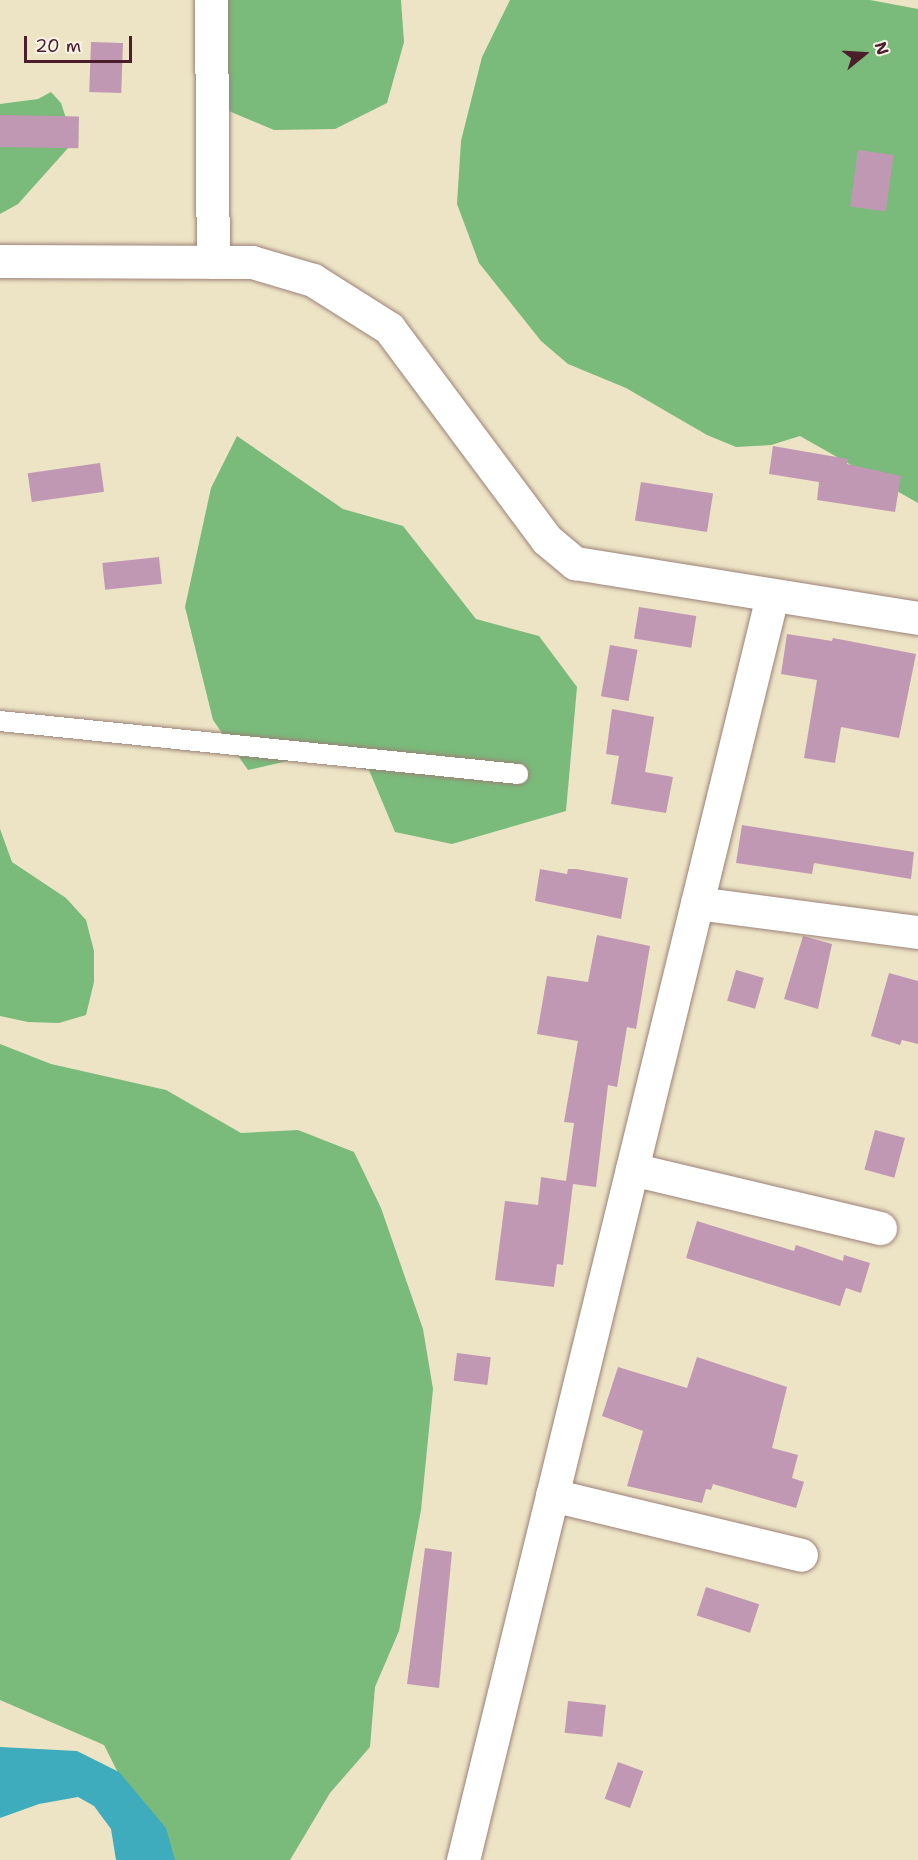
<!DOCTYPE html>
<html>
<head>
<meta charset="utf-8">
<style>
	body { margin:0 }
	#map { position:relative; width:918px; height:1860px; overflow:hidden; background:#ede4c6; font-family:"Shantell Sans",sans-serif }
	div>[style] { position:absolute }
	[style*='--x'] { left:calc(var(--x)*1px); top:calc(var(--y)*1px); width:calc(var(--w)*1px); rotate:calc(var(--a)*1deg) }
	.forest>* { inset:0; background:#7aba7b }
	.water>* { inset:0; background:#3facbe }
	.building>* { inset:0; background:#c198b3; transform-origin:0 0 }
	.roads { filter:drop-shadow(0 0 2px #9c8278) drop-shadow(0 0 2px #9c8278) }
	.lane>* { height:20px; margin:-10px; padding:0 10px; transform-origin:10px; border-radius:10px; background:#fff }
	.street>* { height:33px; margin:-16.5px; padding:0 16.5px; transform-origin:16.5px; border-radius:16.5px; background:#fff }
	span { translate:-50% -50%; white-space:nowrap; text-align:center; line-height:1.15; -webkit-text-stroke:4.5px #f7f3e8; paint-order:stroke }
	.north { position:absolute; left:834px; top:24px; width:60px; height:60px; -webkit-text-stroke:4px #f7f3e8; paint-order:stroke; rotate:72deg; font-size:16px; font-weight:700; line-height:24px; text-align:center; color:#4a1f2b }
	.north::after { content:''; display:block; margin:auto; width:21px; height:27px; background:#4a1f2b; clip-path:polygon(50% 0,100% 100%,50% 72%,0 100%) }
	.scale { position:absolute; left:24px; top:36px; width:108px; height:27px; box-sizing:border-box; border:3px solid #4a1f2b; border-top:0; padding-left:8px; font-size:18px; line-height:21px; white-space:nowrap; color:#4a1f2b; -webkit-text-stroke:4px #f7f3e8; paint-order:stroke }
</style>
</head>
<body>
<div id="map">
	<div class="forest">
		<div style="clip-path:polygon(227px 0,401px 0,404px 42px,387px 103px,335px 129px,274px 130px,217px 106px)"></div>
		<div style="clip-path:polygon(510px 0,870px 0,918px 9px,918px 503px,800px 436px,771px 445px,736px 447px,707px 435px,626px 388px,568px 364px,541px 341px,479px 263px,457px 204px,461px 141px,482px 57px)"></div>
		<div style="clip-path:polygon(51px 92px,61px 103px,71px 133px,69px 147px,18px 204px,0 214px,0 104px,38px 99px)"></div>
		<div style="clip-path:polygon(237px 436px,343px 509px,403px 526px,476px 619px,539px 636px,577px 687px,566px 811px,452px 844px,395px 832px,369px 770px,305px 757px,248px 770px,213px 720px,185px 607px,211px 488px)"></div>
		<div style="clip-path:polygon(0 829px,12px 862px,66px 898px,86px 920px,94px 951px,94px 982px,86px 1015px,59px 1023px,28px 1022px,0 1016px)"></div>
		<div style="clip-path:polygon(0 1044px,51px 1064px,166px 1090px,241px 1133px,298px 1130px,354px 1152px,381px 1208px,423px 1329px,433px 1389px,421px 1510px,399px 1631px,375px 1687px,370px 1747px,330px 1793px,290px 1860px,162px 1860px,104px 1745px,0 1700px)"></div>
	</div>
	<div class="water">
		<div style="clip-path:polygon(0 1747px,77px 1751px,119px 1772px,166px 1828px,175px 1860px,116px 1860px,111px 1829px,94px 1806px,78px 1797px,39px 1804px,0 1818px)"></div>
	</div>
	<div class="building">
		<div style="left:91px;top:42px;width:32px;height:50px;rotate:2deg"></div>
		<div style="left:0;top:115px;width:79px;height:32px;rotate:1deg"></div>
		<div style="left:858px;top:150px;width:36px;height:57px;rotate:8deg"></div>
		<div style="clip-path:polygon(773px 446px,848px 459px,847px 464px,901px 476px,895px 512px,817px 500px,819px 482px,769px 474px)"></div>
		<div style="left:100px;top:463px;width:29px;height:73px;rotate:82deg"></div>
		<div style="left:641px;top:482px;width:73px;height:39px;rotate:9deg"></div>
		<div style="left:159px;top:557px;width:27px;height:57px;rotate:84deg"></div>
		<div style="left:639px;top:607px;width:58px;height:32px;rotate:9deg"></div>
		<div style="clip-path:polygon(787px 634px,832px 641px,833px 638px,916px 654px,899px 738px,841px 727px,835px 763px,804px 758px,817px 680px,781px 674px)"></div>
		<div style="left:610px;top:645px;width:28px;height:52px;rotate:10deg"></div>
		<div style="clip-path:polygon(612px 709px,654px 717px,645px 772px,673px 777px,666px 813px,611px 804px,619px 756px,606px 754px)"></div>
		<div style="clip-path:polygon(742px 825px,914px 852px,911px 879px,814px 863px,812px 874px,736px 863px)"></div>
		<div style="clip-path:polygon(540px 869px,567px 874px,568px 869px,576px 869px,628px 878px,621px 919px,535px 901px)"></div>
		<div style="clip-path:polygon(597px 935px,650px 946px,636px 1029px,627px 1027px,617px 1087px,608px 1085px,596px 1187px,573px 1184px,563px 1265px,557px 1264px,554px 1287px,495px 1280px,505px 1201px,538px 1205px,541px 1177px,566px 1181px,574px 1123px,564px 1122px,578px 1041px,537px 1034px,547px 976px,588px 982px)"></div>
		<div style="clip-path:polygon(803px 936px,832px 944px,818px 1009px,784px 999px)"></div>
		<div style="left:736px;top:970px;width:29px;height:32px;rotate:16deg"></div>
		<div style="clip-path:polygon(889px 973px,918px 981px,918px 1044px,902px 1040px,900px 1045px,871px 1036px)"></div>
		<div style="left:875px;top:1130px;width:31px;height:41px;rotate:15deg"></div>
		<div style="clip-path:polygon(697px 1221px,794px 1251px,796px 1245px,843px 1261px,844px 1255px,870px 1263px,861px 1293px,846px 1288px,840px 1306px,686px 1258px)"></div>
		<div style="left:457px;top:1353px;width:34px;height:28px;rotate:7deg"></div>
		<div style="clip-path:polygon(697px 1357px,787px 1387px,772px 1448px,798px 1455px,792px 1478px,804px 1482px,796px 1508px,713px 1484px,711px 1490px,706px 1489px,702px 1503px,627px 1486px,643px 1431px,602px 1416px,618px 1367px,687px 1388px)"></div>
		<div style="clip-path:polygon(425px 1548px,452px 1552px,439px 1688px,407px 1684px)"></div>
		<div style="left:706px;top:1587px;width:56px;height:30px;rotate:18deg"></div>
		<div style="left:568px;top:1701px;width:38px;height:32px;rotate:6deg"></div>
		<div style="left:618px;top:1762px;width:27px;height:39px;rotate:20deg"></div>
	</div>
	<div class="roads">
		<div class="lane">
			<div style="--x:0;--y:721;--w:521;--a:5.84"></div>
		</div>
		<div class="street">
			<div style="--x:211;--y:0;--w:262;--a:89.6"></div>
			<div style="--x:0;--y:261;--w:252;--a:0.2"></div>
			<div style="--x:252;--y:262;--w:64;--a:16.4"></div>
			<div style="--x:313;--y:280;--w:90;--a:32.3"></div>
			<div style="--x:389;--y:328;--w:263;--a:53.3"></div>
			<div style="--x:546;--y:539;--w:38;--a:40"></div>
			<div style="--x:575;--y:563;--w:347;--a:9.1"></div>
			<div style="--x:697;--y:903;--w:223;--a:7.5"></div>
			<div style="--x:632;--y:1169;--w:255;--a:13.4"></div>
			<div style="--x:552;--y:1495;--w:256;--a:13.5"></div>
			<div style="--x:463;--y:1860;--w:1301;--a:-76.26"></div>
		</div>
	</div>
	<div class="north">N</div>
	<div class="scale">20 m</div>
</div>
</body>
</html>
